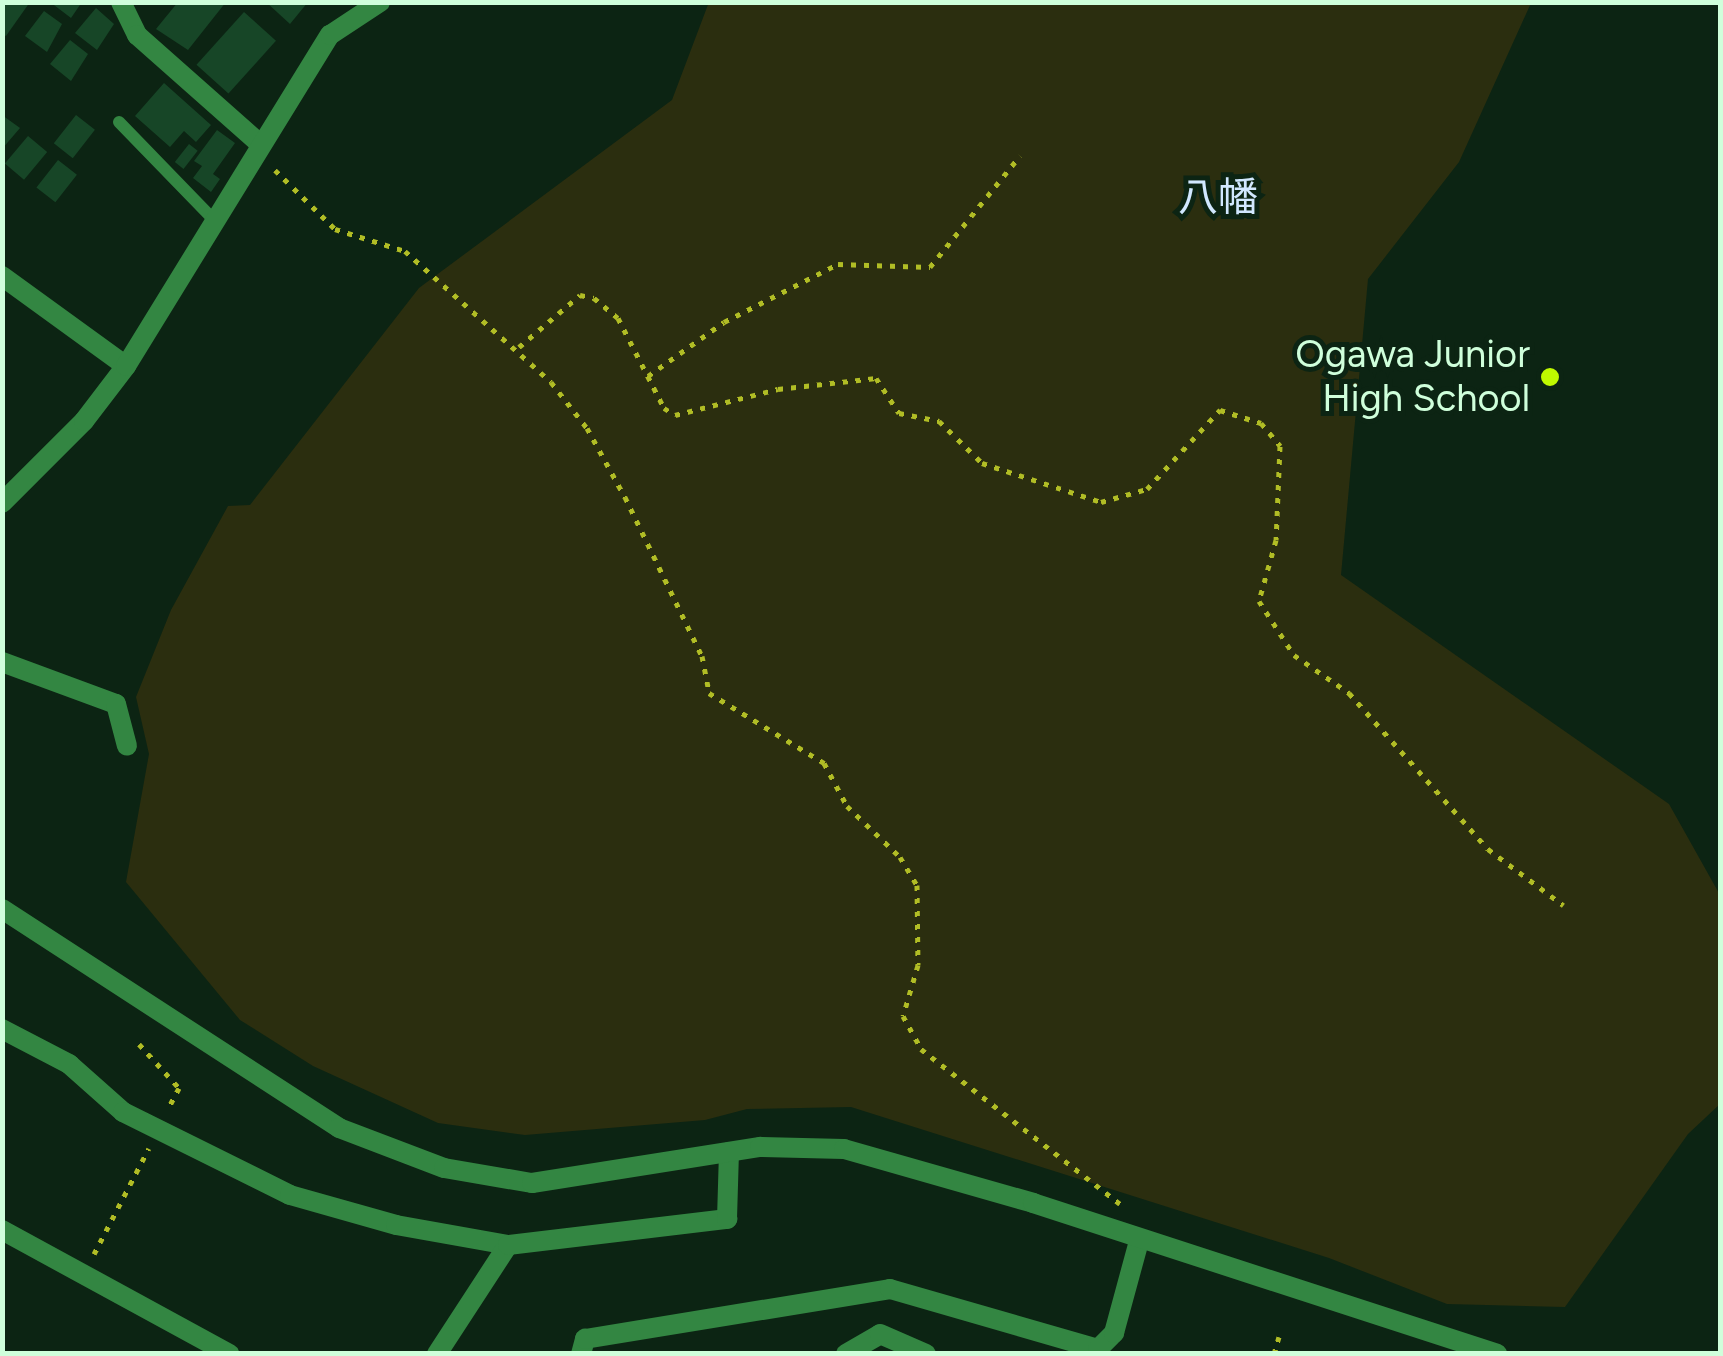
<!DOCTYPE html>
<html>
<head>
<meta charset="utf-8">
<style>
	body { margin:0 }
	#map { position:relative; width:1723px; height:1356px; overflow:hidden; background:#0c2413; font-family:Figtree,"Noto Sans JP",sans-serif }
	div>[style] { position:absolute }
	[style*='--x'] { left:calc(var(--x)*1px); top:calc(var(--y)*1px); width:calc(var(--w)*1px); rotate:calc(var(--a)*1deg) }
	.green>* { inset:0; background:#2b2e0f }
	.building>* { inset:0; background:#174627; transform-origin:0 0 }
	.path>* { height:5px; margin-top:-2.5px; transform-origin:0; background:repeating-linear-gradient(90deg,#b1bd25 0 5px,transparent 0 13px) }
	.service>* { height:12px; margin:-6px; padding:0 6px; transform-origin:6px; border-radius:6px; background:#338642 }
	.minor>* { height:20px; margin:-10px; padding:0 10px; transform-origin:10px; border-radius:10px; background:#338642 }
	.tertiary>* { height:20px; margin:-10px; padding:0 10px; transform-origin:10px; border-radius:10px; background:#338642 }
	.dots>* { width:28px; height:28px; translate:-50% -50%; box-sizing:border-box; border:5px solid #0c2413; border-radius:50% }
	span { translate:-50% -50%; white-space:nowrap; text-align:center; line-height:1.15; -webkit-text-stroke:10px #0c2413; paint-order:stroke }
	.poi-label { font-size:38px; color:#cfffdb }
	.right { translate:-100% -50%; text-align:right }
	.neighbourhood-label { font-size:40px; color:#d1e8ff }
	.frame { position:absolute; inset:0; border:5px solid #cfffdb; pointer-events:none }
</style>
</head>
<body>
<div id="map">
	<div class="green">
		<div style="clip-path:polygon(709px 2px,1531px 3px,1459px 162px,1368px 279px,1341px 575px,1669px 804px,1720px 895px,1720px 1104px,1688px 1134px,1565px 1307px,1447px 1304px,1329px 1258px,851px 1107px,747px 1109px,705px 1120px,525px 1135px,438px 1123px,313px 1066px,240px 1020px,126px 882px,149px 754px,136px 697px,171px 610px,228px 506px,250px 505px,419px 288px,672px 100px)"></div>
	</div>
	<div class="building">
		<div style="clip-path:polygon(2px 2px,30px 2px,6px 36px,2px 34px)"></div>
		<div style="clip-path:polygon(50px 2px,82px 2px,71px 18px)"></div>
		<div style="clip-path:polygon(178px 2px,226px 2px,188px 50px,156px 29px)"></div>
		<div style="clip-path:polygon(266px 2px,308px 2px,290px 24px)"></div>
		<div style="clip-path:polygon(96px 8px,114px 24px,97px 50px,75px 33px)"></div>
		<div style="clip-path:polygon(44px 11px,62px 24px,47px 52px,25px 36px)"></div>
		<div style="left:244px;top:12px;width:43px;height:71px;rotate:42deg"></div>
		<div style="clip-path:polygon(70px 40px,88px 54px,71px 81px,50px 64px)"></div>
		<div style="clip-path:polygon(164px 83px,211px 125px,196px 142px,184px 131px,170px 147px,135px 116px)"></div>
		<div style="clip-path:polygon(2px 115px,20px 128px,2px 149px)"></div>
		<div style="left:76px;top:115px;width:24px;height:36px;rotate:38deg"></div>
		<div style="clip-path:polygon(217px 130px,235px 143px,213px 174px,220px 179px,211px 192px,193px 178px,202px 166px,194px 161px)"></div>
		<div style="left:28px;top:136px;width:25px;height:36px;rotate:40deg"></div>
		<div style="left:189px;top:144px;width:11px;height:23px;rotate:38deg"></div>
		<div style="left:58px;top:160px;width:24px;height:35px;rotate:38deg"></div>
	</div>
	<div class="path">
		<div style="--x:275;--y:170;--w:84;--a:44.5"></div>
		<div style="--x:335;--y:229;--w:73;--a:17.4"></div>
		<div style="--x:405;--y:251;--w:196;--a:41.9"></div>
		<div style="--x:551;--y:382;--w:58;--a:52"></div>
		<div style="--x:587;--y:428;--w:79;--a:61.2"></div>
		<div style="--x:625;--y:497;--w:177;--a:64.2"></div>
		<div style="--x:702;--y:656;--w:38;--a:79"></div>
		<div style="--x:709;--y:693;--w:135;--a:31.3"></div>
		<div style="--x:824;--y:763;--w:49;--a:61.9"></div>
		<div style="--x:847;--y:806;--w:74;--a:43.9"></div>
		<div style="--x:900;--y:857;--w:33;--a:59"></div>
		<div style="--x:917;--y:885;--w:80;--a:89.3"></div>
		<div style="--x:918;--y:965;--w:53;--a:106.4"></div>
		<div style="--x:903;--y:1016;--w:38;--a:61"></div>
		<div style="--x:921;--y:1049;--w:252;--a:37.9"></div>
		<div style="--x:519;--y:347;--w:80;--a:-40.4"></div>
		<div style="--x:580;--y:295;--w:14;--a:12"></div>
		<div style="--x:594;--y:298;--w:31;--a:40"></div>
		<div style="--x:618;--y:318;--w:101;--a:62.9"></div>
		<div style="--x:664;--y:408;--w:13;--a:32"></div>
		<div style="--x:675;--y:415;--w:106;--a:-14.2"></div>
		<div style="--x:778;--y:389;--w:99;--a:-6.4"></div>
		<div style="--x:876;--y:378;--w:42;--a:56.7"></div>
		<div style="--x:899;--y:413;--w:41;--a:11.3"></div>
		<div style="--x:939;--y:421;--w:60;--a:44.3"></div>
		<div style="--x:982;--y:463;--w:125;--a:18.1"></div>
		<div style="--x:1101;--y:502;--w:48;--a:-15.8"></div>
		<div style="--x:1147;--y:489;--w:108;--a:-47.3"></div>
		<div style="--x:1220;--y:410;--w:43;--a:17.6"></div>
		<div style="--x:1261;--y:423;--w:30;--a:50"></div>
		<div style="--x:1280;--y:446;--w:94;--a:92.4"></div>
		<div style="--x:1276;--y:540;--w:63;--a:105.6"></div>
		<div style="--x:1259;--y:601;--w:64;--a:57.1"></div>
		<div style="--x:1294;--y:655;--w:67;--a:34.6"></div>
		<div style="--x:1349;--y:693;--w:209;--a:48.3"></div>
		<div style="--x:1488;--y:849;--w:94;--a:36.7"></div>
		<div style="--x:648;--y:376;--w:93;--a:-35.4"></div>
		<div style="--x:724;--y:322;--w:128;--a:-27"></div>
		<div style="--x:838;--y:264;--w:92;--a:1.9"></div>
		<div style="--x:930;--y:267;--w:143;--a:-51"></div>
		<div style="--x:139;--y:1044;--w:59;--a:47.7"></div>
		<div style="--x:179;--y:1088;--w:21;--a:118"></div>
		<div style="--x:94;--y:1254;--w:119;--a:-62.6"></div>
		<div style="--x:1274;--y:1354;--w:18;--a:-74"></div>
	</div>
	<div class="service">
		<div style="--x:119;--y:122;--w:136;--a:45.9"></div>
	</div>
	<div class="minor">
		<div style="--x:121;--y:2;--w:37;--a:64"></div>
		<div style="--x:137;--y:35;--w:164;--a:41.5"></div>
		<div style="--x:2;--y:276;--w:153;--a:36"></div>
		<div style="--x:2;--y:503;--w:116;--a:-45"></div>
		<div style="--x:84;--y:421;--w:69;--a:-52.6"></div>
		<div style="--x:126;--y:366;--w:389;--a:-58.4"></div>
		<div style="--x:330;--y:35;--w:60;--a:-33.4"></div>
		<div style="--x:2;--y:662;--w:121;--a:20.2"></div>
		<div style="--x:116;--y:704;--w:43;--a:75.3"></div>
		<div style="--x:2;--y:1029;--w:76;--a:27.6"></div>
		<div style="--x:69;--y:1064;--w:72;--a:41.6"></div>
		<div style="--x:123;--y:1112;--w:186;--a:26.4"></div>
		<div style="--x:290;--y:1195;--w:110;--a:15.8"></div>
		<div style="--x:396;--y:1225;--w:114;--a:10.1"></div>
		<div style="--x:508;--y:1245;--w:130;--a:123.1"></div>
		<div style="--x:2;--y:1230;--w:259;--a:28.6"></div>
		<div style="--x:508;--y:1245;--w:221;--a:-6.8"></div>
		<div style="--x:727;--y:1219;--w:67;--a:-88.3"></div>
		<div style="--x:581;--y:1354;--w:16;--a:-75"></div>
		<div style="--x:585;--y:1339;--w:309;--a:-9.3"></div>
		<div style="--x:890;--y:1289;--w:216;--a:16.1"></div>
		<div style="--x:1098;--y:1349;--w:23;--a:-45"></div>
		<div style="--x:1114;--y:1333;--w:95;--a:-74.8"></div>
		<div style="--x:846;--y:1354;--w:39;--a:-30"></div>
		<div style="--x:880;--y:1334;--w:50;--a:23.5"></div>
	</div>
	<div class="tertiary">
		<div style="--x:2;--y:909;--w:402;--a:33"></div>
		<div style="--x:339;--y:1128;--w:112;--a:20.9"></div>
		<div style="--x:444;--y:1168;--w:89;--a:9.7"></div>
		<div style="--x:532;--y:1183;--w:231;--a:-9"></div>
		<div style="--x:760;--y:1147;--w:84;--a:1.4"></div>
		<div style="--x:844;--y:1149;--w:197;--a:15.9"></div>
		<div style="--x:1033;--y:1203;--w:488;--a:18"></div>
	</div>
	<div class="dots">
		<div style="left:1550px;top:377px;background:#bffa00"></div>
	</div>
	<div class="poi-label">
		<span class="right" style="left:1530px;top:377px">Ogawa Junior<br>High School</span>
	</div>
	<div class="neighbourhood-label">
		<span style="left:1218px;top:197px">八幡</span>
	</div>
	<div class="frame"></div>
</div>
</body>
</html>
